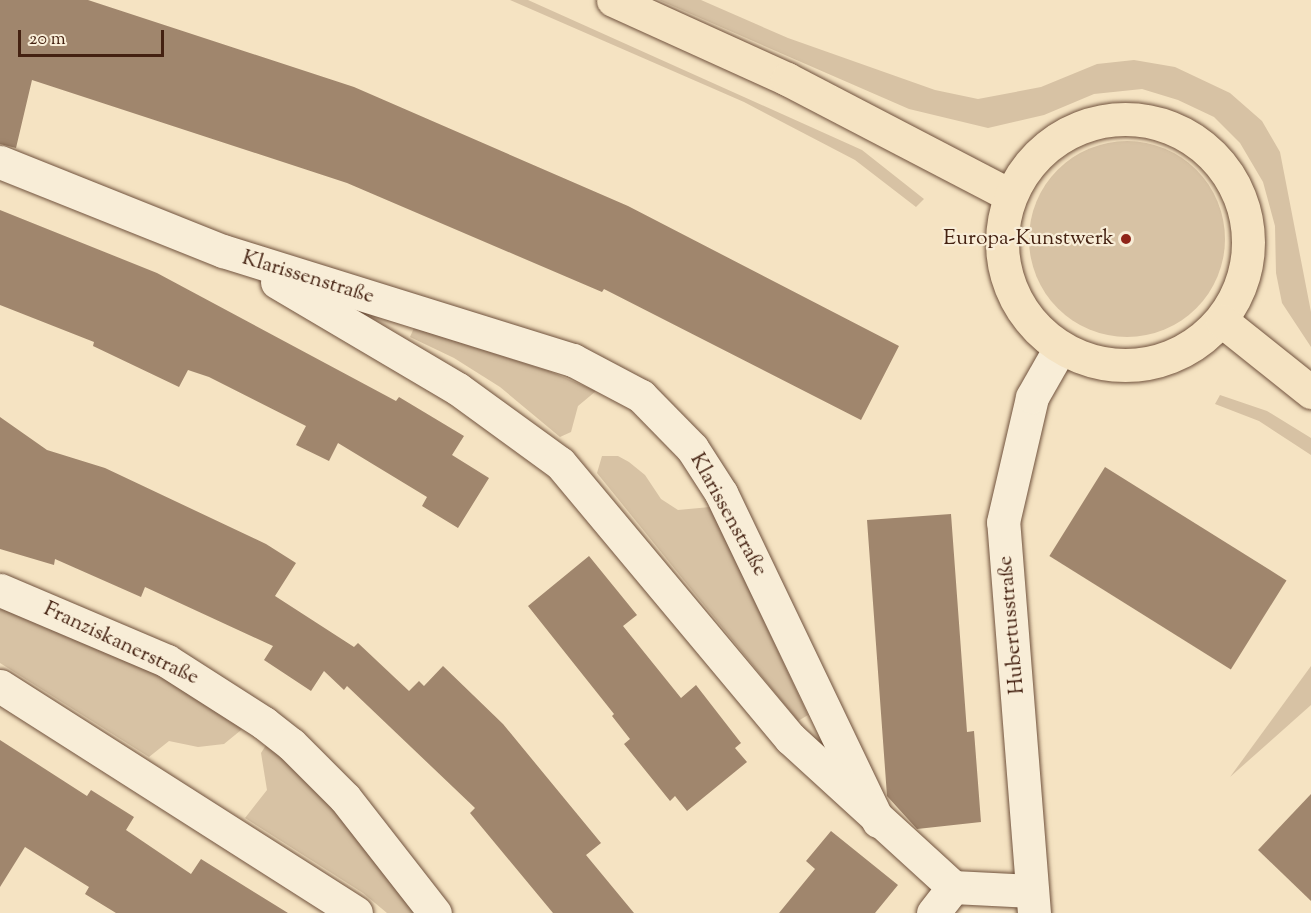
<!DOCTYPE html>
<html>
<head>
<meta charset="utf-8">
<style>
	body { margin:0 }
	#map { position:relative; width:1311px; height:913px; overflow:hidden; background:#f5e3c2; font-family:"Sorts Mill Goudy",serif }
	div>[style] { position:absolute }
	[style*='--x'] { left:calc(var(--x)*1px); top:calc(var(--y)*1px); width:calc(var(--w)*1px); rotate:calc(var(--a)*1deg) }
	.green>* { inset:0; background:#d7c2a4 }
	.round { border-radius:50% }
	.building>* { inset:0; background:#a0866d; transform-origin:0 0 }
	.roads { filter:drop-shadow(0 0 2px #70523d) drop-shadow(0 0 2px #70523d) }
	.minor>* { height:33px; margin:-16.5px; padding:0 16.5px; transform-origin:16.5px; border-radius:16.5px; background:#f8edd7 }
	.major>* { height:33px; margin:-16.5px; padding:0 16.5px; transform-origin:16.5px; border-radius:16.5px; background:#f5e3c2 }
	.major>.ring { margin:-16.5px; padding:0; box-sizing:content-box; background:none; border:33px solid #f5e3c2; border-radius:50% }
	.dots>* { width:16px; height:16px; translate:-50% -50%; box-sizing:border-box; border:3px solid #f8edd7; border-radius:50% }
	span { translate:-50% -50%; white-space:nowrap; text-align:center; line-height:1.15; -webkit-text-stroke:4.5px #f8edd7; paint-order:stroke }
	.poi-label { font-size:21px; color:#442111 }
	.right { translate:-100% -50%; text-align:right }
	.street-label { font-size:21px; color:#442111 }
	.scale { position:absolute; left:18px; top:30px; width:146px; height:27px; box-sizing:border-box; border:3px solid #442111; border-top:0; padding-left:8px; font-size:18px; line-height:21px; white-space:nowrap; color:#442111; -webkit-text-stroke:4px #f8edd7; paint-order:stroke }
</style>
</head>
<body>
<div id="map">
	<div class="green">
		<div style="clip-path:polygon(510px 0,528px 0,862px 150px,924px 199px,916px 207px,855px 160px,744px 102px)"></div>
		<div style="clip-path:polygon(659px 0,701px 0,788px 38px,935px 90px,978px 99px,1041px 87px,1097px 64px,1134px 60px,1175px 67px,1230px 93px,1262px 121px,1280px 152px,1311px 312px,1311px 347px,1282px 303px,1276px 273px,1275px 226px,1263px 182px,1240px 143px,1214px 117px,1178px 100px,1142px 89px,1094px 94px,1044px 115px,988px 128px,909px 109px)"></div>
		<div class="round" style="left:1029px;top:141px;width:196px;height:196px"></div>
		<div style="clip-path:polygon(414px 328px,549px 371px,596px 391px,578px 406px,571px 432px,560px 437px,500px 387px,454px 358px,410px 337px)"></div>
		<div style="clip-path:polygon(1220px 395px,1267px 411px,1311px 438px,1311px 455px,1259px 421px,1215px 404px)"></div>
		<div style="clip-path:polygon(602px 456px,618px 456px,629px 462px,645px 475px,661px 499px,678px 510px,710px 507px,808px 715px,798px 721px,597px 473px)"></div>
		<div style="clip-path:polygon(0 605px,152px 668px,246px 726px,224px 744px,198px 747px,169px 741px,149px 757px,0 663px)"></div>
		<div style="clip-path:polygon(1311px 666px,1311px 705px,1230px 777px)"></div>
		<div style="clip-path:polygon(268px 742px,320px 792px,417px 913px,387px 913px,363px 893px,245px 818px,267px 790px,261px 753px)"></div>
	</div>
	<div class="building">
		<div style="clip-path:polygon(0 0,88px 0,354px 87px,628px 206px,899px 346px,861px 420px,604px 289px,602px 292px,347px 183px,32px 80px,16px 148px,0 144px)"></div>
		<div style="clip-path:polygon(0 210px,157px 273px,396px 401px,399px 397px,464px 436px,452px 455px,489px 478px,458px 528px,422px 506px,427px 497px,338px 443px,329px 461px,296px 445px,306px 426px,209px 377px,188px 370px,179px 387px,93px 346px,94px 342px,0 305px)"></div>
		<div style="clip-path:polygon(0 417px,47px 450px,105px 468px,266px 544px,296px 563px,275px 596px,354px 647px,358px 643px,409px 691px,419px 681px,424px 686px,443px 666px,503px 724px,601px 843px,586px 855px,634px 913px,553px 913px,470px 813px,475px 808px,347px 686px,344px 690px,324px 671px,311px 691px,264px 660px,273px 646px,145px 587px,141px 597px,55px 559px,54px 565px,0 549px)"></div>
		<div style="left:1105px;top:467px;width:214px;height:105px;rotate:32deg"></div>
		<div style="clip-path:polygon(951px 514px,967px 732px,974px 731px,981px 822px,917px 829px,887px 796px,867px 520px)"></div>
		<div style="clip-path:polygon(589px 556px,637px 615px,623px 626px,681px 698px,696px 685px,741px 743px,735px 748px,747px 762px,687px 811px,675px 796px,670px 801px,624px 744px,630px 739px,612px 716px,614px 714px,528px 606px)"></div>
		<div style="clip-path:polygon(0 740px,87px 796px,91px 790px,134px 817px,126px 830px,191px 874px,201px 859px,288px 913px,116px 913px,85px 894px,89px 887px,25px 847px,0 887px)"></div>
		<div style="clip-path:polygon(1311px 794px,1311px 901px,1258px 850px)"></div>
		<div style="clip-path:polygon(831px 831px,898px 885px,875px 913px,779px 913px,815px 869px,806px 861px)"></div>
	</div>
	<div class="roads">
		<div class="minor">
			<div style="--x:0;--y:162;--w:240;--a:21.8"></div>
			<div style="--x:223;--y:251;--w:367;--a:17.3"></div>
			<div style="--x:573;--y:360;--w:77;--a:27.9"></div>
			<div style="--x:641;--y:396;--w:73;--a:45.6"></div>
			<div style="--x:692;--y:448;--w:54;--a:57.2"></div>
			<div style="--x:721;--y:493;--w:364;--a:64.4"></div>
			<div style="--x:277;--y:282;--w:210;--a:30.6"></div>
			<div style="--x:458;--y:389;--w:126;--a:36"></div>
			<div style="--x:560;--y:463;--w:359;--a:50.1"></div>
			<div style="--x:790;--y:738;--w:221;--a:42.4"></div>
			<div style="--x:953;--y:887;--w:79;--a:2.9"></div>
			<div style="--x:0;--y:590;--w:181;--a:23"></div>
			<div style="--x:167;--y:661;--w:115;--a:32.6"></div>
			<div style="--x:264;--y:723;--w:34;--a:38"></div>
			<div style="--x:291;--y:744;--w:76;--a:45"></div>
			<div style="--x:345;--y:798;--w:146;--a:52"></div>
			<div style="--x:0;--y:686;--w:422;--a:32.5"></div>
			<div style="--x:933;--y:913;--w:33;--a:-52"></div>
			<div style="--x:1034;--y:913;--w:392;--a:-94.5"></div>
			<div style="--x:1003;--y:522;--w:128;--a:-76.9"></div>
			<div style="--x:1032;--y:397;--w:56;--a:-60.3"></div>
		</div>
		<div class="major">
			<div style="--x:613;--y:0;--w:191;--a:24.4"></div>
			<div style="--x:787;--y:79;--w:251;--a:27.5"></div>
			<div class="ring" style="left:1002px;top:119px;width:213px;height:213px"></div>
			<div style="--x:1222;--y:321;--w:114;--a:38.6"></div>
		</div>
	</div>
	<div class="dots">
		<div style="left:1126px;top:239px;background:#8f2418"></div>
	</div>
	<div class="poi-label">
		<span class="right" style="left:1114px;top:239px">Europa-Kunstwerk</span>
	</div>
	<div class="street-label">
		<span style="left:308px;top:278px;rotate:17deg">Klarissenstraße</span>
		<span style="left:728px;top:515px;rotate:61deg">Klarissenstraße</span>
		<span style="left:1012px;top:625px;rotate:-95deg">Hubertusstraße</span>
		<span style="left:121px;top:644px;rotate:25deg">Franziskanerstraße</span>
	</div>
	<div class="scale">20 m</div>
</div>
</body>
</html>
